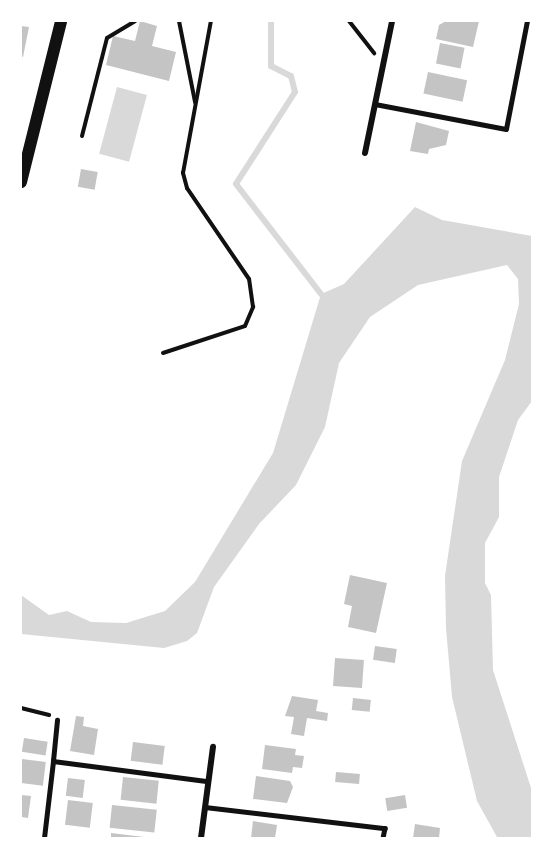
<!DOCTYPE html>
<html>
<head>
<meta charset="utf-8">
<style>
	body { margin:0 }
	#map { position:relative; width:553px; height:859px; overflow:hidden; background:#fff; font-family:Overpass,sans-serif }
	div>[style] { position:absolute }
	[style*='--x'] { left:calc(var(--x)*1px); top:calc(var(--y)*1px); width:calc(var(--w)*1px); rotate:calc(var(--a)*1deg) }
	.water>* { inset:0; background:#d9d9d9; transform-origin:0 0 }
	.stream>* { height:6px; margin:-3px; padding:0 3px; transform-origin:3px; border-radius:3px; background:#d9d9d9 }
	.building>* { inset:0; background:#c4c4c4; transform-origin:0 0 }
	.path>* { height:4px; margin:-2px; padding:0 2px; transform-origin:2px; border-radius:2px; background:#111 }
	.service>* { height:4.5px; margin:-2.25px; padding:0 2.25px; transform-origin:2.25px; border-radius:2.25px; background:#111 }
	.minor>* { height:6px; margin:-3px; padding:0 3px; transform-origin:3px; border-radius:3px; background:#111 }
	.secondary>* { height:12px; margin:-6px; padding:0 6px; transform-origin:6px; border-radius:6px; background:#111 }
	span { translate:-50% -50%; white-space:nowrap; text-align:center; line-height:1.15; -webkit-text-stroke:5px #fff; paint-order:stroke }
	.frame { position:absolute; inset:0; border:22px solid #fff; pointer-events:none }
</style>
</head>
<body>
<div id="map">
	<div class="water">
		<div style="left:117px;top:87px;width:31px;height:69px;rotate:15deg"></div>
		<div style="clip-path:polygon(415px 207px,442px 220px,532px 236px,532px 401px,518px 420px,499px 477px,499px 517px,485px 543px,485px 583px,491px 595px,493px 670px,532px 791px,532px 838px,497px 837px,477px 801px,452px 697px,446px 628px,445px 576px,462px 461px,505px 360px,519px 304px,518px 279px,507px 265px,418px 285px,370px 317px,339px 363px,325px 427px,296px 485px,259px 524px,214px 587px,197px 633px,187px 641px,164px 648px,21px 634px,21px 595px,49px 615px,67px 611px,91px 622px,126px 623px,165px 611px,195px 582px,273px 453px,321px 294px,344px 284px)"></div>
	</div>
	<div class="stream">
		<div style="--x:271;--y:21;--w:45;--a:90"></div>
		<div style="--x:271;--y:66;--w:22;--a:27"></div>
		<div style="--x:291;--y:76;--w:16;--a:76"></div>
		<div style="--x:295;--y:92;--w:109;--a:122.7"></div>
		<div style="--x:236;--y:184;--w:139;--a:52.3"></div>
	</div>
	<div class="building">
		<div style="clip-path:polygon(140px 21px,157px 26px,152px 46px,176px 52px,169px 81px,106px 65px,113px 36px,135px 41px)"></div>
		<div style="clip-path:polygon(446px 21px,479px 21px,473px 47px,436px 39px,439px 25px)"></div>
		<div style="clip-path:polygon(21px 26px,29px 27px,23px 57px,21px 56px)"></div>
		<div style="left:440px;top:43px;width:25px;height:21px;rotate:11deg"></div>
		<div style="left:428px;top:72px;width:40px;height:22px;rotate:12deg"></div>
		<div style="clip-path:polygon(416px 122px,449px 131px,446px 145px,429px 149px,428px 154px,410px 151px)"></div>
		<div style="left:81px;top:169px;width:17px;height:18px;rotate:10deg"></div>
		<div style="clip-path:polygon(350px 575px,387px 583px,376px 633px,348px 627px,352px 606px,344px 604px)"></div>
		<div style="left:375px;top:646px;width:22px;height:14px;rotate:8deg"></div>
		<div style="left:335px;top:658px;width:29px;height:28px;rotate:4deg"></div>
		<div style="clip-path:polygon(292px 696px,318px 700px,316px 711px,328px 713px,327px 721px,307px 718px,304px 736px,291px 734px,294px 717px,285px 716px)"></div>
		<div style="left:353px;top:698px;width:18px;height:12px;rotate:6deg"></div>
		<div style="clip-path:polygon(76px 716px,84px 717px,83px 726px,98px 729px,94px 755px,70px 751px)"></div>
		<div style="left:24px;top:738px;width:24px;height:14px;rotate:9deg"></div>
		<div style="left:133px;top:742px;width:32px;height:19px;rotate:7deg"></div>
		<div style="clip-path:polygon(265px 745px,296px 749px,295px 755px,304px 756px,302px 768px,293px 767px,292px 773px,262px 769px)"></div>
		<div style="left:22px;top:759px;width:24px;height:24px;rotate:7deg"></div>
		<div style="left:336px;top:772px;width:24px;height:10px;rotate:5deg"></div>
		<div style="clip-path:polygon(256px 776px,290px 781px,293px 787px,287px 803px,253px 799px)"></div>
		<div style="left:123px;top:777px;width:36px;height:23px;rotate:6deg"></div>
		<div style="left:68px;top:778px;width:17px;height:18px;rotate:7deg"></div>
		<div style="clip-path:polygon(21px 795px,31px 796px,28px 818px,21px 817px)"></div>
		<div style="left:405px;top:795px;width:13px;height:20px;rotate:81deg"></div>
		<div style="left:68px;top:800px;width:25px;height:25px;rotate:7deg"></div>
		<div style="left:112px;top:805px;width:45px;height:23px;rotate:6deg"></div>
		<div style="clip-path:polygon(253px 821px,277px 825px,275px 838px,251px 838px)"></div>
		<div style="clip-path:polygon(415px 824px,440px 828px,439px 838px,413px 838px)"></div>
		<div style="clip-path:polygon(111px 833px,144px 837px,144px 838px,111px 838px)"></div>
	</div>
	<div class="path">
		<div style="--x:179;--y:21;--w:83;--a:78.8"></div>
		<div style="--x:349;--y:21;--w:41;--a:52"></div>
		<div style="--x:82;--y:136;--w:101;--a:-75.7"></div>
		<div style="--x:107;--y:38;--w:33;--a:-31"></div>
		<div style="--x:163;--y:353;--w:86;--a:-18.2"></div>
		<div style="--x:245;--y:326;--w:21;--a:-67"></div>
		<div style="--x:253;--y:307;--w:28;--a:-98"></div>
		<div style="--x:249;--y:279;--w:110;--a:-124.3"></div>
		<div style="--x:187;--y:188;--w:16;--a:-105"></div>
		<div style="--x:183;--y:173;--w:155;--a:-79.6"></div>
		<div style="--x:21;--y:708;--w:29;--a:14"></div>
	</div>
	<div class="service">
		<div style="--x:375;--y:104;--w:133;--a:10.8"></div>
		<div style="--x:506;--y:129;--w:110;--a:-79"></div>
		<div style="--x:53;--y:761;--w:41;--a:-84.4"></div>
		<div style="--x:205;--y:807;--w:181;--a:6.7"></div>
		<div style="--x:385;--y:828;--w:10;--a:101"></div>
		<div style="--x:44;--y:838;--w:78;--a:-83.3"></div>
		<div style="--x:53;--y:761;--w:156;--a:7.4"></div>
	</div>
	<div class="minor">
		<div style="--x:365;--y:153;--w:135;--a:-78.4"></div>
		<div style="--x:201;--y:838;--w:92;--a:-82.5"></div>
	</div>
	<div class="secondary">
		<div style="--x:21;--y:182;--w:166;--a:-76"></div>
	</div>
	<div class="frame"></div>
</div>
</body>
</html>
